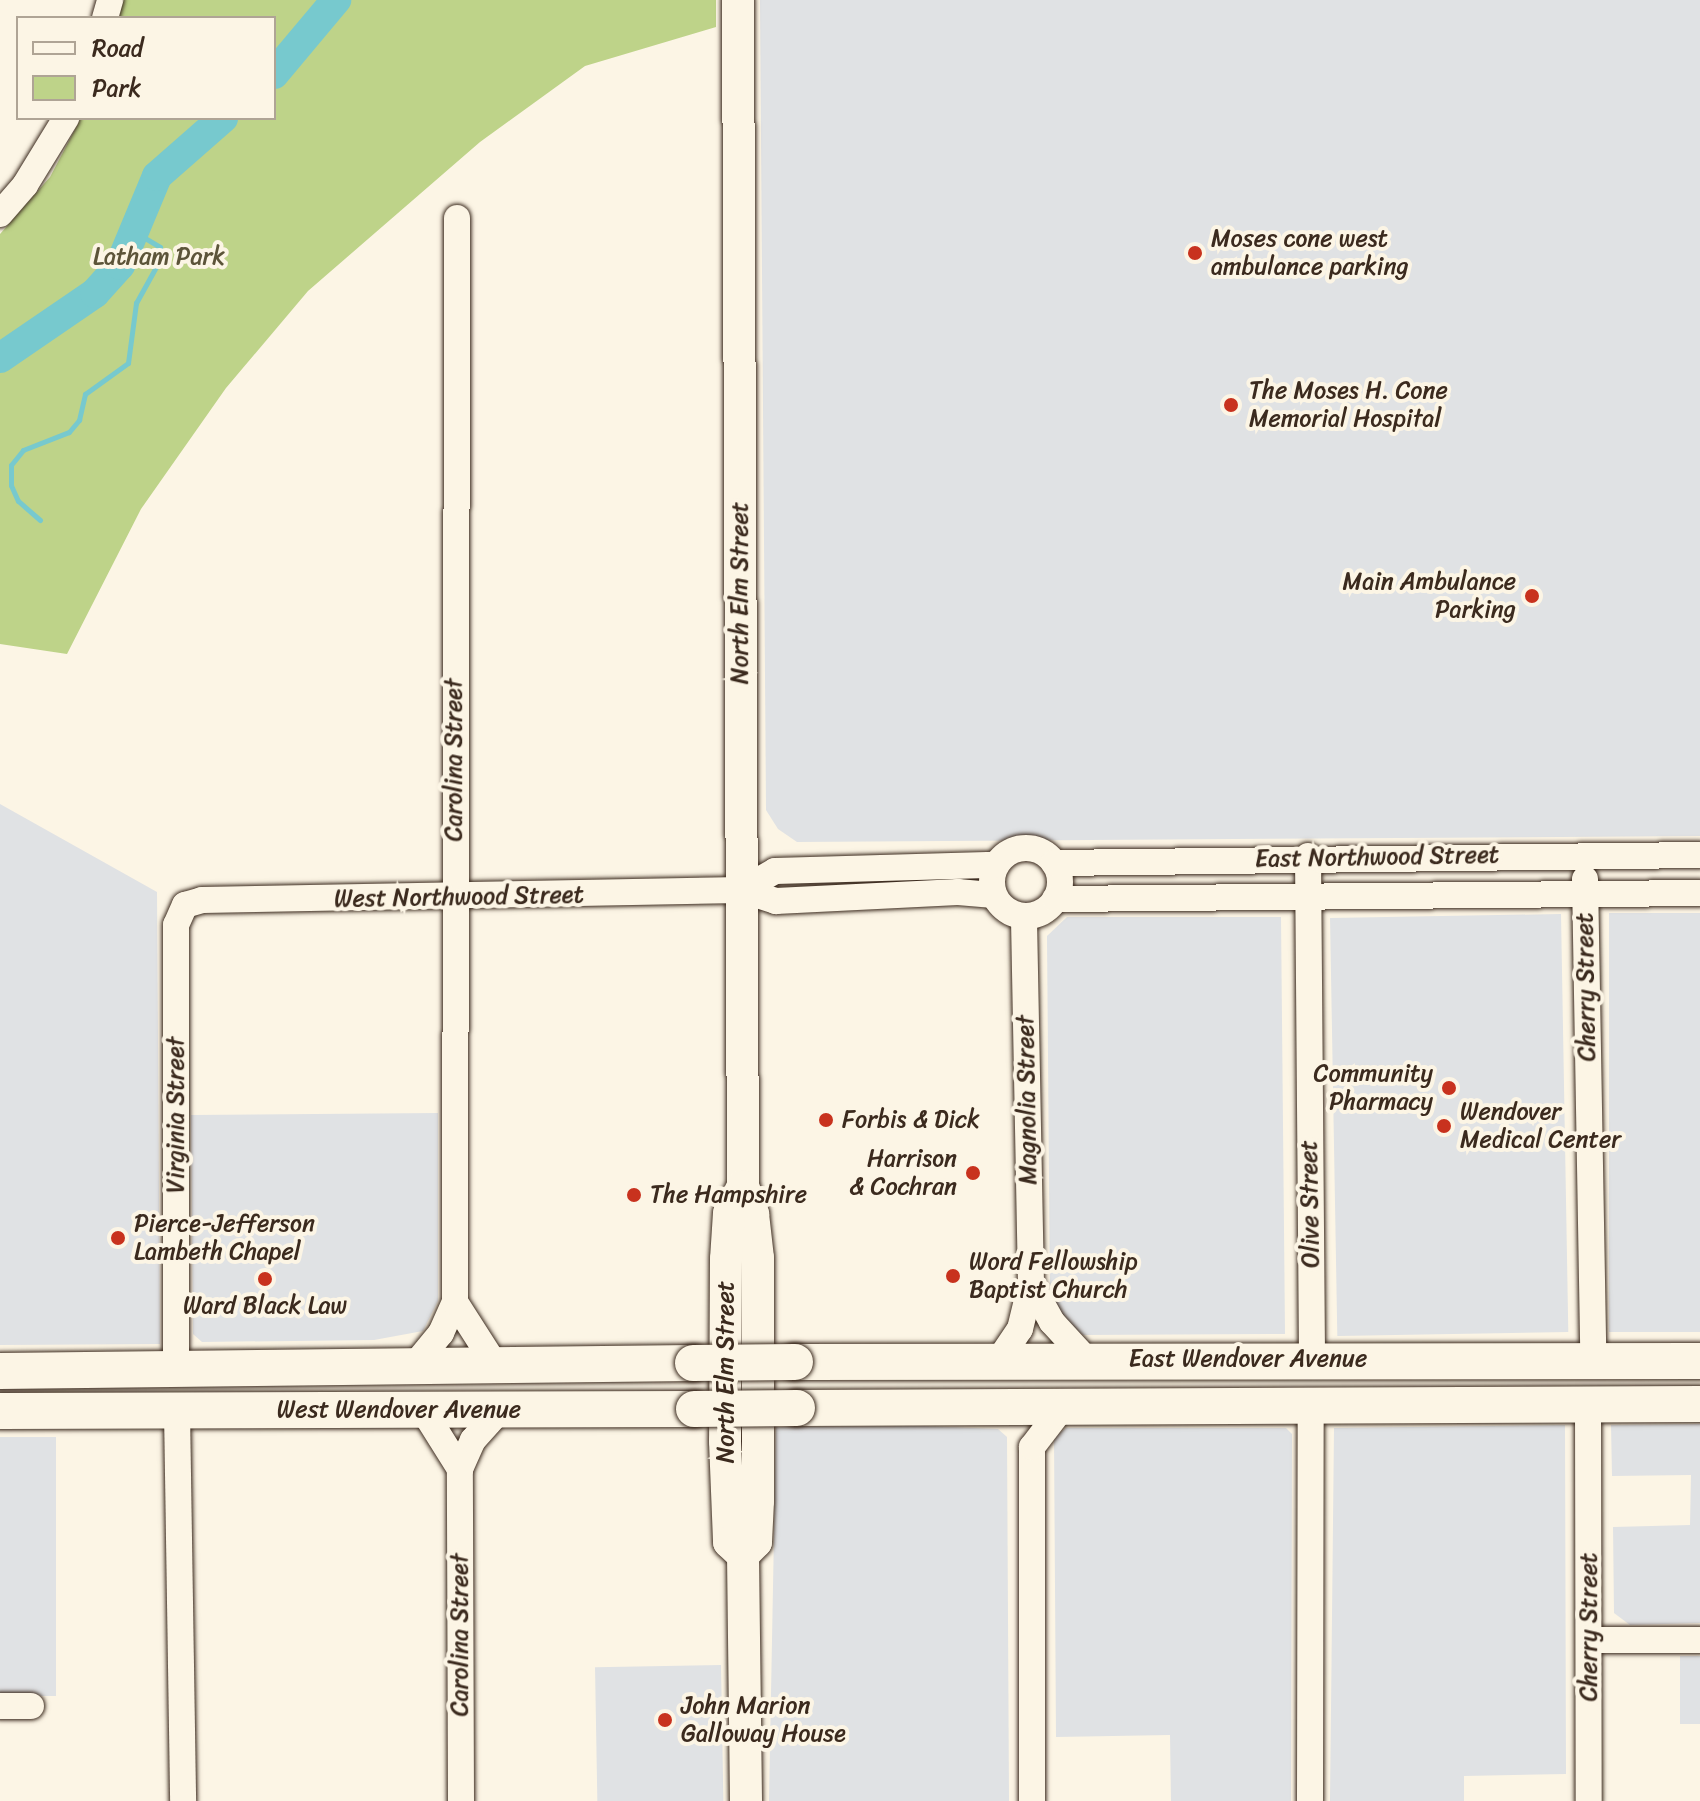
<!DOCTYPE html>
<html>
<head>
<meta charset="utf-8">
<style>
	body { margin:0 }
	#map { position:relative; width:1700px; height:1801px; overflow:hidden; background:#fcf5e5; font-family:Sriracha,sans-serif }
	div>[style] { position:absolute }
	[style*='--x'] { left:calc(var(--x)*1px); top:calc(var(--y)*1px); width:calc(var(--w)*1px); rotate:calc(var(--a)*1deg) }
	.built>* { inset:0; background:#e0e2e4; transform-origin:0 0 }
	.green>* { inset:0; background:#bed389 }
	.stream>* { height:5px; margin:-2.5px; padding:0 2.5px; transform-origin:2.5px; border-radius:2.5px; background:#77c9ce }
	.river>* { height:30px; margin:-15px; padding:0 15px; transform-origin:15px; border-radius:15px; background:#77c9ce }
	.roads { filter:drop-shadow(0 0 2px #3b2a1e) drop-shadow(0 0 2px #3b2a1e) }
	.minor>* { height:26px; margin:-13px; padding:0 13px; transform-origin:13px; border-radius:13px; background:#fcf5e5 }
	.minor>.ring { margin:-13px; padding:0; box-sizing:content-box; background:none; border:26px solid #fcf5e5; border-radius:50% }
	.major>* { height:32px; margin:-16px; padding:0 16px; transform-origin:16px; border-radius:16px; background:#fcf5e5 }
	.highway>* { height:36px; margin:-18px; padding:0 18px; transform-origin:18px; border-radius:18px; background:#fcf5e5 }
	.bridges { filter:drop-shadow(0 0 2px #3b2a1e) drop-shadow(0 0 2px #3b2a1e) }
	.highway-bridge>* { height:36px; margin:-18px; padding:0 18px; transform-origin:18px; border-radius:18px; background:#fcf5e5 }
	.dots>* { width:22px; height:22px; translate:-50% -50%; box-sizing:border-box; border:4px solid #fcf5e5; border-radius:50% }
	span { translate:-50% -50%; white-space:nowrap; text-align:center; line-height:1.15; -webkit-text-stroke:8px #fcf5e5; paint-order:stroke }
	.poi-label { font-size:24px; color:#3b2a1e }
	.left { translate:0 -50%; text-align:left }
	.right { translate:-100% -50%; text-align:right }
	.park-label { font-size:24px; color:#5c5439 }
	.street-label { font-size:24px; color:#3b2a1e }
	.legend { position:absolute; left:16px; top:16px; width:260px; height:104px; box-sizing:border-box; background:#fcf5e5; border:2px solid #afa495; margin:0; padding:10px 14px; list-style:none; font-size:24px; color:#3b2a1e }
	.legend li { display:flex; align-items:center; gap:16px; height:40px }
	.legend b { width:40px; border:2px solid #afa495 }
</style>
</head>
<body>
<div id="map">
	<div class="built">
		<div style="clip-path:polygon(760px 0,1700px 0,1700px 836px,797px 842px,778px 829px,766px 810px)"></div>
		<div style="clip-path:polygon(0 804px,157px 892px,160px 1344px,0 1345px)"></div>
		<div style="left:1609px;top:913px;width:91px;height:419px"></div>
		<div style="left:1561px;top:914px;width:418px;height:231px;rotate:89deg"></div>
		<div style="clip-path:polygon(1067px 917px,1281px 917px,1285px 1334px,1083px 1335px,1062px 1317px,1050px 1295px,1047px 936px)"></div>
		<div style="clip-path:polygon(438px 1113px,438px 1301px,423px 1331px,374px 1340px,202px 1342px,193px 1334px,191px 1115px)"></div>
		<div style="clip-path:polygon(1700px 1424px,1700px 1623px,1630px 1625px,1614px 1613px,1613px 1527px,1690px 1525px,1691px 1475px,1612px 1476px,1611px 1425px)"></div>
		<div style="clip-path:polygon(1565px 1425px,1566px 1774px,1464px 1776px,1464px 1801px,1330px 1801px,1334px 1428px)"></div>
		<div style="clip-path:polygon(924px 1426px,998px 1429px,1007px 1437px,1009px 1801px,769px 1801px,776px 1427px)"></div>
		<div style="clip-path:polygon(1066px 1428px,1286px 1428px,1292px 1434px,1291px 1801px,1171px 1801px,1170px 1735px,1056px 1737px,1054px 1438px)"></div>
		<div style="left:0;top:1437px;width:56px;height:259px"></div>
		<div style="left:1680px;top:1656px;width:20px;height:68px"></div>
		<div style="left:721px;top:1665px;width:136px;height:126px;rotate:89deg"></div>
	</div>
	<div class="green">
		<div style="clip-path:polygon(123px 0,716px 0,716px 27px,585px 66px,480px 142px,308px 291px,226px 388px,141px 509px,67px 654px,0 644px,0 234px,50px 177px,81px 118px,274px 118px,274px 18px,119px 18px)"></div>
	</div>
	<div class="stream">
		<div style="--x:40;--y:520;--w:29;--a:-139"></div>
		<div style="--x:18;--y:501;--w:17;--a:-114"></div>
		<div style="--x:11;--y:485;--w:20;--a:-90"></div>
		<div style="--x:11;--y:465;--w:19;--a:-51"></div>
		<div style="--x:23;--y:450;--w:49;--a:-21.4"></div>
		<div style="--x:69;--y:432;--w:16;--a:-50"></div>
		<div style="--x:79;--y:420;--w:27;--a:-77"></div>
		<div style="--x:85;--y:394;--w:53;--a:-35.8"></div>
		<div style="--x:128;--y:363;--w:61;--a:-82.4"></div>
		<div style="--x:136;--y:303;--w:54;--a:-61"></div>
		<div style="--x:162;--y:256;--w:9;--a:-103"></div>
		<div style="--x:160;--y:247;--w:29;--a:-149"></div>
	</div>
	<div class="river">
		<div style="--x:274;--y:74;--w:97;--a:-50"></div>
		<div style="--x:0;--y:358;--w:115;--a:-34.4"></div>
		<div style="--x:95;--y:293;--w:38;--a:-48"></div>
		<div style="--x:120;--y:265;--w:96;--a:-67.4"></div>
		<div style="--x:157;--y:176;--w:88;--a:-41.3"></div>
	</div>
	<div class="roads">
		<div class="minor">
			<div style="--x:105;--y:18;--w:19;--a:-74"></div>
			<div style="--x:0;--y:214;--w:38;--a:-49"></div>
			<div style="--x:25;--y:185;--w:79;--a:-58.5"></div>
			<div class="ring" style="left:992px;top:848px;width:42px;height:42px"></div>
			<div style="--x:1308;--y:856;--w:503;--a:89.54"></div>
			<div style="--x:1054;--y:863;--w:646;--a:-0.71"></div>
			<div style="--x:1585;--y:879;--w:481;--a:89"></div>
			<div style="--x:742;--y:890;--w:38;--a:-30"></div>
			<div style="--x:775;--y:871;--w:221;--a:-1.6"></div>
			<div style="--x:1055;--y:899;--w:645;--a:-0.53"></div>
			<div style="--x:1031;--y:1284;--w:43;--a:61.1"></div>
			<div style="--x:1052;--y:1322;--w:52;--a:47.4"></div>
			<div style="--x:455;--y:1302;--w:76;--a:57.4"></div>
			<div style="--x:999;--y:1360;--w:37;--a:-56"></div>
			<div style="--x:1020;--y:1329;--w:46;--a:-76.3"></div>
			<div style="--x:1031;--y:1284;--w:368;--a:-91.1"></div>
			<div style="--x:413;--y:1367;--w:44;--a:-50.5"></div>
			<div style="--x:441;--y:1333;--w:34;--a:-66"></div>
			<div style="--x:455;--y:1302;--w:1084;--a:-89.89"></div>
			<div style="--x:176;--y:1370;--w:445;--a:-90"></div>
			<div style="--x:176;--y:925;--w:22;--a:-66"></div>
			<div style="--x:185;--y:905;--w:18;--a:-16"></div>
			<div style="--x:202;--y:900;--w:540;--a:-1.06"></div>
			<div style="--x:742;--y:890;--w:36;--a:18"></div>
			<div style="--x:776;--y:901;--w:182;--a:-2.8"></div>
			<div style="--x:958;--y:892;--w:36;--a:5"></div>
			<div style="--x:1588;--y:1406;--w:395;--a:89.9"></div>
			<div style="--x:423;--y:1410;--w:70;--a:57.9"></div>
			<div style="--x:177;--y:1411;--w:390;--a:89.1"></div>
			<div style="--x:1589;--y:1640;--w:111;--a:0"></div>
			<div style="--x:0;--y:1706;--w:31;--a:0"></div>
			<div style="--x:461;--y:1801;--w:332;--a:-90.2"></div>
			<div style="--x:460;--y:1469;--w:32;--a:-66"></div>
			<div style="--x:473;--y:1440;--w:40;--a:-48"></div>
			<div style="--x:1032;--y:1801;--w:354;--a:-90"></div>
			<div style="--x:1032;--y:1447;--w:54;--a:-52.5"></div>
			<div style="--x:1310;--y:1801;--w:395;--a:-89.9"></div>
		</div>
		<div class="major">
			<div style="--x:738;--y:0;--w:1186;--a:89.76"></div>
			<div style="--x:743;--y:1186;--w:30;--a:70"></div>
			<div style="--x:753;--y:1214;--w:44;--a:83.5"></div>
			<div style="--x:758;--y:1258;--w:243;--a:90"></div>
			<div style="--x:758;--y:1501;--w:41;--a:92.8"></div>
			<div style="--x:756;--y:1542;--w:18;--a:135"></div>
			<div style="--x:743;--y:1555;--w:246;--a:89.3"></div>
			<div style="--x:743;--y:1186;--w:30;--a:117"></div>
			<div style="--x:729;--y:1213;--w:46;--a:93.7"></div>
			<div style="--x:726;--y:1259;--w:182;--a:90.3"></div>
			<div style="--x:725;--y:1441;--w:101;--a:87.7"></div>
			<div style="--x:729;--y:1542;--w:19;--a:43"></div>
		</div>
		<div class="highway">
			<div style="--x:795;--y:1362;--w:905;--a:-0.06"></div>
			<div style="--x:0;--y:1371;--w:693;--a:-0.66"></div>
			<div style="--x:797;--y:1408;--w:903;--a:-0.25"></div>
			<div style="--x:0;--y:1411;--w:694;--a:-0.17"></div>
		</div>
	</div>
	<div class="bridges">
		<div class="highway-bridge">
			<div style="--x:693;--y:1363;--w:102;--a:-0.6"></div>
			<div style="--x:694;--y:1409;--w:103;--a:-0.6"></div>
		</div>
	</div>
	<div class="dots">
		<div style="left:1195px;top:253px;background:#c8321e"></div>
		<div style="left:1231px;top:405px;background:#c8321e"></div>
		<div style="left:1532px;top:596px;background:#c8321e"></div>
		<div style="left:1449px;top:1088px;background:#c8321e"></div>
		<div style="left:826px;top:1120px;background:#c8321e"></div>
		<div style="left:1444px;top:1126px;background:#c8321e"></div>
		<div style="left:973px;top:1173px;background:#c8321e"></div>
		<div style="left:634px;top:1195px;background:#c8321e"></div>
		<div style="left:118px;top:1238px;background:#c8321e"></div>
		<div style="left:953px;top:1276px;background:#c8321e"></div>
		<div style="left:265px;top:1279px;background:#c8321e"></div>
		<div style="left:665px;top:1720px;background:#c8321e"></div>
	</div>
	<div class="poi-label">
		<span class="left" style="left:1211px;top:253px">Moses cone west<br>ambulance parking</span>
		<span class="left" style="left:1249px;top:405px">The Moses H. Cone<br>Memorial Hospital</span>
		<span class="right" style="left:1516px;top:596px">Main Ambulance<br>Parking</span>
		<span class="right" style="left:1433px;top:1088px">Community<br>Pharmacy</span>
		<span class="left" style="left:1460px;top:1126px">Wendover<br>Medical Center</span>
		<span class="left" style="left:842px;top:1120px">Forbis &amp; Dick</span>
		<span class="right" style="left:957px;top:1173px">Harrison<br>&amp; Cochran</span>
		<span class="left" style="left:650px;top:1195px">The Hampshire</span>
		<span class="left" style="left:134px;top:1238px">Pierce-Jefferson<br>Lambeth Chapel</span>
		<span class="left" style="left:969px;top:1276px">Word Fellowship<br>Baptist Church</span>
		<span style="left:265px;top:1306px">Ward Black Law</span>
		<span class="left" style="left:681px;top:1720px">John Marion<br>Galloway House</span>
	</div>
	<div class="park-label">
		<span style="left:159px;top:257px">Latham Park</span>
	</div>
	<div class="street-label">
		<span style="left:740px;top:593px;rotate:-90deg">North Elm Street</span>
		<span style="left:454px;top:760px;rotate:-90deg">Carolina Street</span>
		<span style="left:1377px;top:857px;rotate:-1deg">East Northwood Street</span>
		<span style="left:459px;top:897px;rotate:-1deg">West Northwood Street</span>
		<span style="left:1586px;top:987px;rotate:-91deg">Cherry Street</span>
		<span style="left:1027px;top:1100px;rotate:-91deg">Magnolia Street</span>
		<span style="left:176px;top:1115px;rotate:-90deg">Virginia Street</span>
		<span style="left:1310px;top:1204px;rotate:-91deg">Olive Street</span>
		<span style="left:1248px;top:1359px">East Wendover Avenue</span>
		<span style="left:726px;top:1372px;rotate:-90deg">North Elm Street</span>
		<span style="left:399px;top:1410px">West Wendover Avenue</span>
		<span style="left:1589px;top:1627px;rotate:-90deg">Cherry Street</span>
		<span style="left:460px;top:1635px;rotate:-90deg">Carolina Street</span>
	</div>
	<ul class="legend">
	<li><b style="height:10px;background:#fcf5e5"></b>Road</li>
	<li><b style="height:22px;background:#bed389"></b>Park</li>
	</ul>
</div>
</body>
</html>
